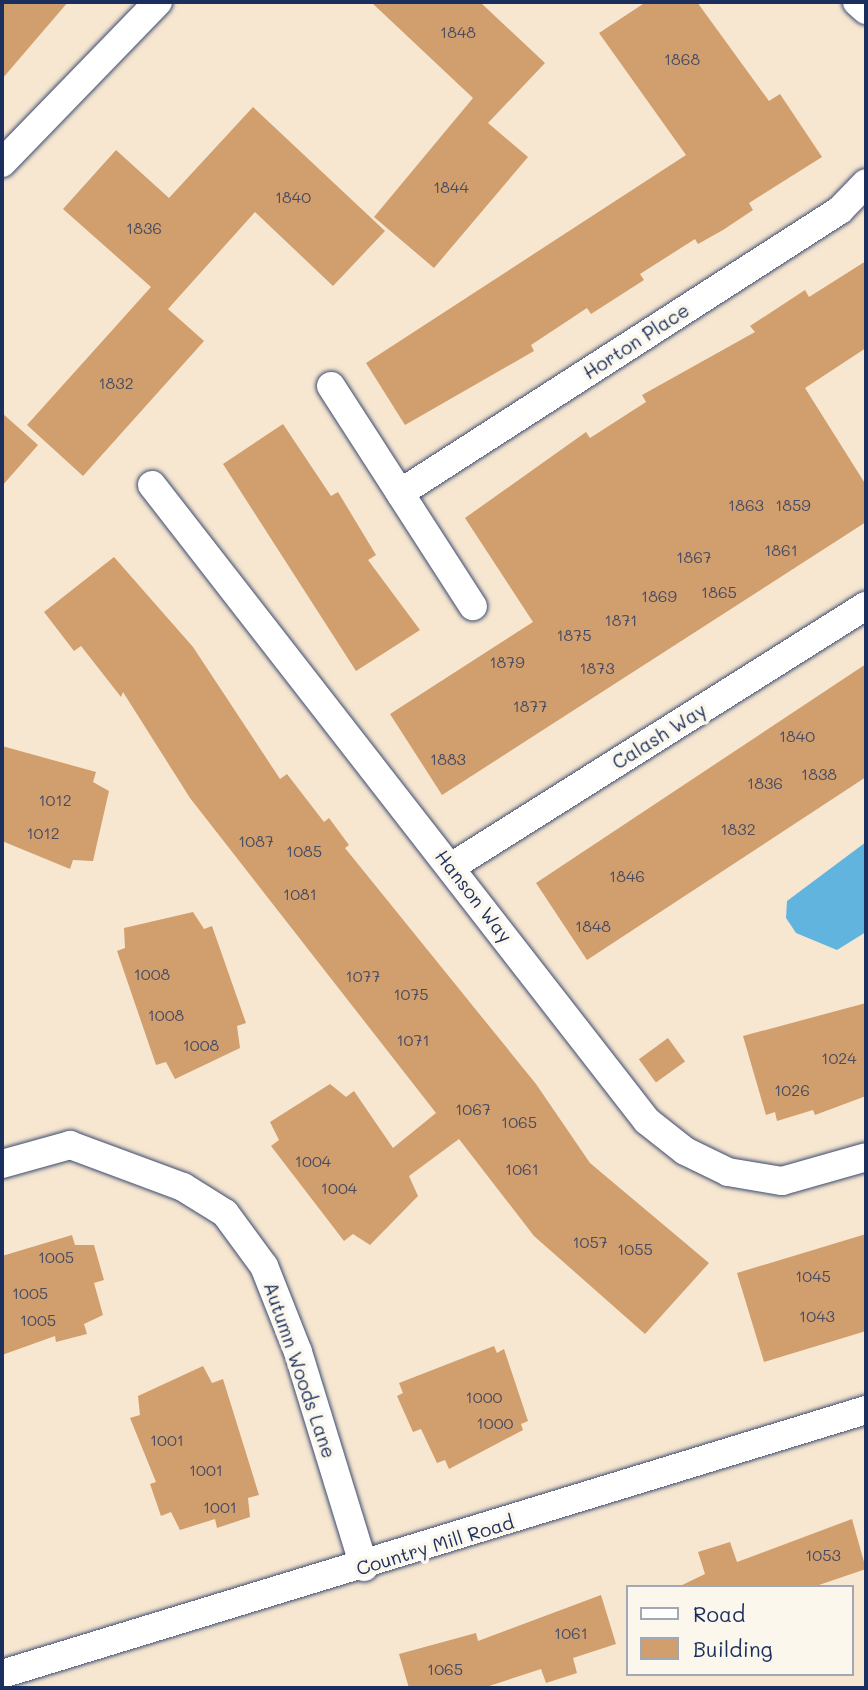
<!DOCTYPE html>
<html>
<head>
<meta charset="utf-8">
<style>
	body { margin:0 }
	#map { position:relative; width:868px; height:1690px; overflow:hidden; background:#f7e7d1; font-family:Mali,sans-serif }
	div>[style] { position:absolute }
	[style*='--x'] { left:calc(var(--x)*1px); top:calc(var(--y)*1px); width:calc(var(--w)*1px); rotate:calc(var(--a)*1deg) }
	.water>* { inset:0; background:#61b4dd }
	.building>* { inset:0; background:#d19e6d; transform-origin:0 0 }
	.roads { filter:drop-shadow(0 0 2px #3c4b6f) drop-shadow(0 0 2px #3c4b6f) }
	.minor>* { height:28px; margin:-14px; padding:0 14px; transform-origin:14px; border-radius:14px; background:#fff }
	span { translate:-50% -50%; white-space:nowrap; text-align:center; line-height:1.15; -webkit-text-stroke:7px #fbf7ec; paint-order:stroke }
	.number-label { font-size:16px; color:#484b62 }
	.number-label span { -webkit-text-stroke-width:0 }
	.street-label { font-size:19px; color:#1b2f5e }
	.frame { position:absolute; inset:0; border:4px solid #1b2f5e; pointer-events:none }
	.legend { position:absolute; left:626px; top:1585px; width:228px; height:91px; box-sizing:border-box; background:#fbf7ec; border:2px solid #a1a7b3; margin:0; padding:9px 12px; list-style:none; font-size:21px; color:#1b2f5e }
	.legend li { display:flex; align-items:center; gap:14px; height:35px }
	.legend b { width:35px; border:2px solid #a1a7b3 }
</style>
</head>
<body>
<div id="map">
	<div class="water">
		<div style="clip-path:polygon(866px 842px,866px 932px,837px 950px,796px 933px,786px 918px,787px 901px)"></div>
	</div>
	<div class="building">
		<div style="clip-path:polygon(2px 2px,68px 2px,2px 79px)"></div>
		<div style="clip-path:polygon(371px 2px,480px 2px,545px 63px,488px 123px,528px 157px,434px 268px,374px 217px,473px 98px)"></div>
		<div style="clip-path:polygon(646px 2px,697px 2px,769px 101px,780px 94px,822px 157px,749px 203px,753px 210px,723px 230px,698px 244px,695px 239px,640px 274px,644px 280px,591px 314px,587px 308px,531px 345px,534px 351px,405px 425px,366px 363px,686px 155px,599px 33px)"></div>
		<div style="clip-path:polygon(253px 107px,385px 231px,333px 286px,255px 212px,168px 309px,204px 341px,83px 476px,27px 425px,151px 287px,63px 209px,116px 150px,169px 198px)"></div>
		<div style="clip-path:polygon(866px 261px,866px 348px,805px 388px,866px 485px,866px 522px,442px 795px,390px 714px,533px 622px,465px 518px,586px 432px,590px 438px,646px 402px,642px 395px,755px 332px,750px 326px,805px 290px,809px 297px)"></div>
		<div style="clip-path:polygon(2px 413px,38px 445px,2px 486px)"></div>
		<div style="clip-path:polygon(283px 424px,331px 496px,338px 492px,376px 555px,368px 560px,420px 630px,356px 671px,223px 464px)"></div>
		<div style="clip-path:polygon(114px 557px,193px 647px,280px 779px,287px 774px,324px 822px,329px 818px,349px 845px,345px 848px,536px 1084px,590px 1163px,709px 1263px,645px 1334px,534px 1236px,459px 1139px,409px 1176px,418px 1196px,370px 1245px,353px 1234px,344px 1241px,271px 1146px,279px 1140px,270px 1122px,330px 1084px,346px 1097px,354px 1091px,393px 1148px,436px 1113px,190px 798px,123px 692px,121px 697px,81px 646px,74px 651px,44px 612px)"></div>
		<div style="clip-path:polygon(866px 664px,866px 777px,587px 960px,536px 883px)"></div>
		<div style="clip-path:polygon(2px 746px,96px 772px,93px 782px,109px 791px,93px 861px,73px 860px,70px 869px,2px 841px)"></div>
		<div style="clip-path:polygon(193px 912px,204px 929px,212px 926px,246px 1023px,237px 1026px,240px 1048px,175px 1079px,166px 1062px,156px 1065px,117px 951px,125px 948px,124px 928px)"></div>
		<div style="clip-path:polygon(866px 1003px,866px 1096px,815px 1115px,813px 1110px,777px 1121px,775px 1112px,766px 1115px,743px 1036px)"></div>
		<div style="left:668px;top:1038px;width:29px;height:36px;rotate:54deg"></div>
		<div style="clip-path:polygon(866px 1234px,866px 1331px,764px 1362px,737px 1273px)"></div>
		<div style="clip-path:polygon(72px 1235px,75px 1245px,94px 1245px,104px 1280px,94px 1283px,103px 1315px,84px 1324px,87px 1334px,56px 1342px,55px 1336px,2px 1355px,2px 1256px)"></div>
		<div style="clip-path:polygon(494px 1346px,497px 1353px,504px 1349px,528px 1421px,521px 1424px,523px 1430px,449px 1469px,445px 1460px,437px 1463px,421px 1429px,413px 1432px,397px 1396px,403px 1393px,399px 1383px)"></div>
		<div style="clip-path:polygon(203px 1366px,212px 1383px,223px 1379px,259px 1495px,248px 1498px,250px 1517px,217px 1528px,215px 1519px,180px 1530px,171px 1512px,161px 1516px,150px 1484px,156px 1482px,130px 1418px,140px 1415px,138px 1396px)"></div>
		<div style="clip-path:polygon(852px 1519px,866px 1569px,813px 1587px,678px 1587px,705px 1574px,698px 1552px,730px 1542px,737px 1562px)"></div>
		<div style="clip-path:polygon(601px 1595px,616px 1644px,573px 1658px,577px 1673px,546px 1683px,541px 1669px,483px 1688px,409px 1688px,399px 1654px,476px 1633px,478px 1641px)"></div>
	</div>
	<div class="roads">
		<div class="minor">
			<div style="--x:857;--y:2;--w:12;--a:42"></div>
			<div style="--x:2;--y:163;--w:224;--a:-45.9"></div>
			<div style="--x:331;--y:386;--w:262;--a:57.2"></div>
			<div style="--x:152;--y:485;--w:806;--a:52.11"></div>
			<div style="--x:647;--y:1121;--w:48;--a:38.3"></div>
			<div style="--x:685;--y:1151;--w:48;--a:26"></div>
			<div style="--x:728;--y:1172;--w:55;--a:9.5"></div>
			<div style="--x:782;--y:1181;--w:87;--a:-15.9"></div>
			<div style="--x:400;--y:493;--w:523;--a:-32.75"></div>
			<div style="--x:840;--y:210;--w:37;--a:-46"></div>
			<div style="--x:451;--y:867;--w:490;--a:-32.2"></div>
			<div style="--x:2;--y:1164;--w:71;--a:-15.6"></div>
			<div style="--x:70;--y:1145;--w:121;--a:20.4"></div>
			<div style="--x:183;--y:1187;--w:49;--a:31.8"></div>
			<div style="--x:225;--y:1213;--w:66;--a:53.7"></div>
			<div style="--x:264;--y:1266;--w:92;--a:68.4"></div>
			<div style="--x:298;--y:1352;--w:225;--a:72.9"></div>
			<div style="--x:2;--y:1674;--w:903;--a:-16.99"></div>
		</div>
	</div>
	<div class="number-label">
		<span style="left:458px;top:32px">1848</span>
		<span style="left:682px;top:59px">1868</span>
		<span style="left:451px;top:187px">1844</span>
		<span style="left:293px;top:197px">1840</span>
		<span style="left:144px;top:228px">1836</span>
		<span style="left:116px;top:383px">1832</span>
		<span style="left:746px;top:505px">1863</span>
		<span style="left:793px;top:505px">1859</span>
		<span style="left:781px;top:550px">1861</span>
		<span style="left:694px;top:557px">1867</span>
		<span style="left:719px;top:592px">1865</span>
		<span style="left:659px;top:596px">1869</span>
		<span style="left:621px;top:620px">1871</span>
		<span style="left:574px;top:635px">1875</span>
		<span style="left:507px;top:662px">1879</span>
		<span style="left:597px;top:668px">1873</span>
		<span style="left:530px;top:706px">1877</span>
		<span style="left:797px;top:736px">1840</span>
		<span style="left:448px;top:759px">1883</span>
		<span style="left:819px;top:774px">1838</span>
		<span style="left:765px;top:783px">1836</span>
		<span style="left:55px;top:800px">1012</span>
		<span style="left:738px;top:829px">1832</span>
		<span style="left:43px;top:833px">1012</span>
		<span style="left:256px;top:841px">1087</span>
		<span style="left:304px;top:851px">1085</span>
		<span style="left:627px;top:876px">1846</span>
		<span style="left:300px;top:894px">1081</span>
		<span style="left:593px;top:926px">1848</span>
		<span style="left:152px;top:974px">1008</span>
		<span style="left:363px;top:976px">1077</span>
		<span style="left:411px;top:994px">1075</span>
		<span style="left:166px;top:1015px">1008</span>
		<span style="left:413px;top:1040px">1071</span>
		<span style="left:201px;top:1045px">1008</span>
		<span style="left:839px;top:1058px">1024</span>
		<span style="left:792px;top:1090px">1026</span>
		<span style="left:473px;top:1109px">1067</span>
		<span style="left:519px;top:1122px">1065</span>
		<span style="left:313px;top:1161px">1004</span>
		<span style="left:522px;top:1169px">1061</span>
		<span style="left:339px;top:1188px">1004</span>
		<span style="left:590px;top:1242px">1057</span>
		<span style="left:635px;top:1249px">1055</span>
		<span style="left:56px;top:1257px">1005</span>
		<span style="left:813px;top:1276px">1045</span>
		<span style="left:30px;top:1293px">1005</span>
		<span style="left:817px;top:1316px">1043</span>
		<span style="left:38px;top:1320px">1005</span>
		<span style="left:484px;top:1397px">1000</span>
		<span style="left:495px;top:1423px">1000</span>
		<span style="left:167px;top:1440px">1001</span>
		<span style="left:206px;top:1470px">1001</span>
		<span style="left:220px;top:1507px">1001</span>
		<span style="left:823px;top:1555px">1053</span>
		<span style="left:571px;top:1633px">1061</span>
		<span style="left:445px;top:1669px">1065</span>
	</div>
	<div class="street-label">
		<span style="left:636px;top:341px;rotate:-33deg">Horton Place</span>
		<span style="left:659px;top:736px;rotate:-32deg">Calash Way</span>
		<span style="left:474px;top:896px;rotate:52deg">Hanson Way</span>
		<span style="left:300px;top:1370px;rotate:71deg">Autumn Woods Lane</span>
		<span style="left:435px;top:1545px;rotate:-17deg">Country Mill Road</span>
	</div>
	<div class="frame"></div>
	<ul class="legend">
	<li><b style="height:9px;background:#fff"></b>Road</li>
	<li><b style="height:19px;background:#d19e6d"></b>Building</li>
	</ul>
</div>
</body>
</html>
